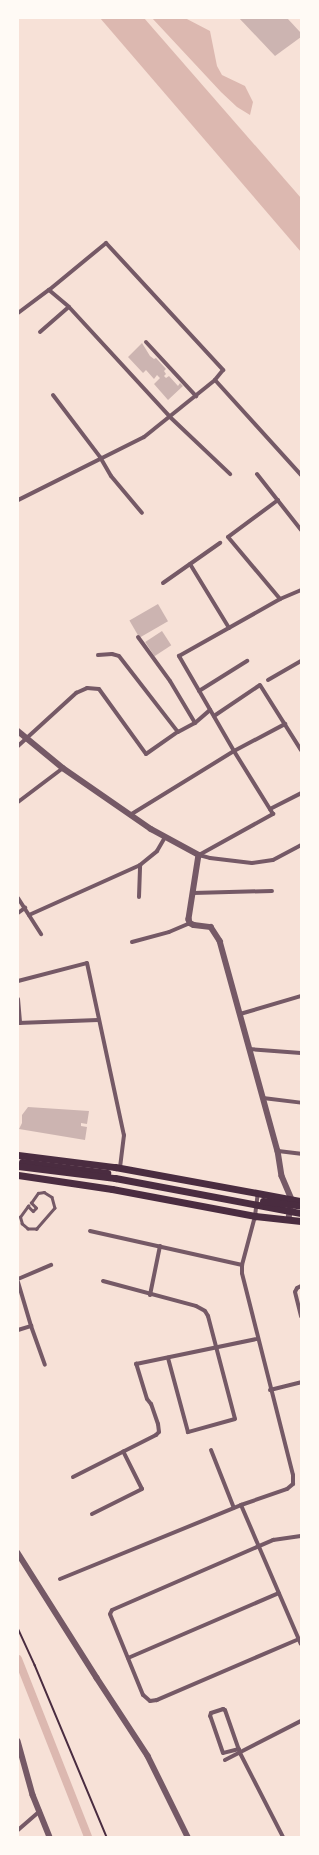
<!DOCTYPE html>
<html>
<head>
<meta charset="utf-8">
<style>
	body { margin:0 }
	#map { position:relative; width:319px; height:1855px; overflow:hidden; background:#f7e1d7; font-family:Karla,sans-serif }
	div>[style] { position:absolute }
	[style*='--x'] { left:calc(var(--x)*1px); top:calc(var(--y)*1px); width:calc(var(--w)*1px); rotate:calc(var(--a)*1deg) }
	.water>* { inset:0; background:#dcb8b0 }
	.canal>* { height:8px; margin:-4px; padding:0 4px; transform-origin:4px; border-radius:4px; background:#dcb8b0 }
	.building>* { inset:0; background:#ccb4b1; transform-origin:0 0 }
	.path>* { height:1.5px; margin:-0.75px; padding:0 0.75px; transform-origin:0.75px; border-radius:0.75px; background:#4a2c40 }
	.service>* { height:2.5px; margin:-1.25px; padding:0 1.25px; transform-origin:1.25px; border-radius:1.25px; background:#755966 }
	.minor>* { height:4px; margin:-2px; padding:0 2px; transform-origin:2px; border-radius:2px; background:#755966 }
	.tertiary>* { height:5.5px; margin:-2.75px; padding:0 2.75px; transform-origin:2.75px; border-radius:2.75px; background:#755966 }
	.primary>* { height:7px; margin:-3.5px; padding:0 3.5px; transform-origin:3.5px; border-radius:3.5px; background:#4a2c40 }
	span { translate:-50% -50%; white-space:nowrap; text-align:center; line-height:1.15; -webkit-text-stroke:3px #fffaf5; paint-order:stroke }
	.frame { position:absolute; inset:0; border:19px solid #fffaf5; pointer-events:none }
</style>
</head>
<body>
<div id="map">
	<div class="water">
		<div style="clip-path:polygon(100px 18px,144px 18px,301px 198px,301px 252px)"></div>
		<div style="clip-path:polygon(152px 18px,185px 18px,210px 31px,217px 66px,222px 75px,245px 86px,253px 102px,250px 115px,237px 107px,221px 92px)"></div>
	</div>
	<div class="canal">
		<div style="--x:18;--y:1659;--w:191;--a:68.5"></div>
	</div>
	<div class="building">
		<div style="clip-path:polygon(239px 18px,287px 18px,301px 33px,301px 37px,275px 56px)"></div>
		<div style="clip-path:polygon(142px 343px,150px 356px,154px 359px,156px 358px,166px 369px,164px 371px,166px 374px,164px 376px,166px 378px,169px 376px,178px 386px,180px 383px,183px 386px,168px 400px,154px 384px,160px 378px,157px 375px,154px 379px,146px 370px,143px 373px,128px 357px)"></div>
		<div style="left:158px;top:604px;width:20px;height:33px;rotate:60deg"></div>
		<div style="left:162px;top:631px;width:17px;height:20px;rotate:57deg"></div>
		<div style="clip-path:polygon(28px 1107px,89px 1111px,87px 1124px,81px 1123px,81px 1126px,87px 1127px,85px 1140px,19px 1129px,22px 1123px,22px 1115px)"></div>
	</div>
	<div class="path">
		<div style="--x:18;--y:1628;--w:41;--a:65.3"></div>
		<div style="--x:35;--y:1665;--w:186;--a:67.3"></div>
	</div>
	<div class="service">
		<div style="--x:44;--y:1192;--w:9;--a:32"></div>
		<div style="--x:52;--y:1197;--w:11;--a:75"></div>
		<div style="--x:55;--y:1208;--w:28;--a:131"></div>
		<div style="--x:37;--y:1229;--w:9;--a:180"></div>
		<div style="--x:28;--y:1229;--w:8;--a:-140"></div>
		<div style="--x:22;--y:1224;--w:7;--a:-106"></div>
		<div style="--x:20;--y:1217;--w:14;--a:-54"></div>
		<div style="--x:28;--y:1206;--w:7;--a:45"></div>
		<div style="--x:33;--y:1211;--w:4;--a:-45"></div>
		<div style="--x:36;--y:1208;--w:7;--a:-135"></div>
		<div style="--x:31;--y:1203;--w:12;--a:-55"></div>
		<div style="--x:38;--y:1193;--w:6;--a:-9"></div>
	</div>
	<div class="minor">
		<div style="--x:49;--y:290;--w:26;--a:40"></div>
		<div style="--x:69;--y:307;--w:149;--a:47.4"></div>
		<div style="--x:170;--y:417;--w:83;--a:43.5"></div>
		<div style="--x:18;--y:313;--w:39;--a:-37"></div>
		<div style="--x:49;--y:290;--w:74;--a:-39.5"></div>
		<div style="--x:106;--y:243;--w:173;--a:47.3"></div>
		<div style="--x:223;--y:370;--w:13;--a:129"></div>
		<div style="--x:215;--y:380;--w:91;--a:141.2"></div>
		<div style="--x:144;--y:437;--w:141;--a:153.4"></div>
		<div style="--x:40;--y:332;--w:38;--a:-41"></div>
		<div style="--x:146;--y:342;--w:74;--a:47.2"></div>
		<div style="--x:215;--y:380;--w:128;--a:47.8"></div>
		<div style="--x:53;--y:395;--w:78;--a:52.8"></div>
		<div style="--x:100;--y:457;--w:22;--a:60"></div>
		<div style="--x:111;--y:476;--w:48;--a:50"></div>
		<div style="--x:257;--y:474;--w:71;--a:51.8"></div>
		<div style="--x:278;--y:500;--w:62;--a:143.5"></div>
		<div style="--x:228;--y:537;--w:81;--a:50"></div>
		<div style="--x:190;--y:564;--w:75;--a:58.6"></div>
		<div style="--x:163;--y:583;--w:70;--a:-35.1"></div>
		<div style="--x:138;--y:637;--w:54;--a:54"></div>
		<div style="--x:170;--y:681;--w:49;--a:59.2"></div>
		<div style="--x:195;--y:723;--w:20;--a:-41"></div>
		<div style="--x:98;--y:655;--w:14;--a:-4"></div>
		<div style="--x:112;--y:654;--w:7;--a:16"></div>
		<div style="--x:119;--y:656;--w:96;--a:52.2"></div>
		<div style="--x:268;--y:680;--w:38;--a:-30"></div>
		<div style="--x:199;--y:691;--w:57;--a:-32"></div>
		<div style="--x:214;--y:716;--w:55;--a:-34"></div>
		<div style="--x:260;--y:685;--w:77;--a:57.8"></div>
		<div style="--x:18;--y:746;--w:79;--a:-42.4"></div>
		<div style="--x:76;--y:693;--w:12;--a:-24"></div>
		<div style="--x:87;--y:688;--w:12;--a:5"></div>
		<div style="--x:99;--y:689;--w:80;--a:54.1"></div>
		<div style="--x:146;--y:754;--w:39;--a:-35"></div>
		<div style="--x:178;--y:732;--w:19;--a:-28"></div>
		<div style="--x:18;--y:802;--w:56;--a:-37.1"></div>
		<div style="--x:270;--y:809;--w:35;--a:-27"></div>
		<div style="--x:130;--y:815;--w:122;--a:-31.6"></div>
		<div style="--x:234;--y:751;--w:58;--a:-27.9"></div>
		<div style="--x:199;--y:855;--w:85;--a:-29"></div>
		<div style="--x:273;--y:814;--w:74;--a:-121.8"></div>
		<div style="--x:234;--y:751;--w:110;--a:-120.1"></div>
		<div style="--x:179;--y:656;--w:116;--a:-29.4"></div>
		<div style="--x:280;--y:599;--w:23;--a:-23"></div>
		<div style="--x:199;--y:855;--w:11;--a:15"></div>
		<div style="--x:210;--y:858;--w:42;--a:6.8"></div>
		<div style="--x:252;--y:863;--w:21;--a:-8"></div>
		<div style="--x:273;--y:860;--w:32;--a:-28"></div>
		<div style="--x:193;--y:893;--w:79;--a:-1.5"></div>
		<div style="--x:139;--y:897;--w:32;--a:-88"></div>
		<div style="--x:18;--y:898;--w:43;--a:57.4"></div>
		<div style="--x:18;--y:913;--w:9;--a:-36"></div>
		<div style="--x:29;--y:915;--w:122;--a:-24.2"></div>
		<div style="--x:140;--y:865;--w:22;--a:-39"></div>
		<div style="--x:157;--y:851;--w:16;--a:-60"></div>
		<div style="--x:132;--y:942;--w:38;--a:-15"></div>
		<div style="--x:169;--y:932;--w:23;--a:-23"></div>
		<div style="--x:18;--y:981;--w:71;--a:-14.6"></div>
		<div style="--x:87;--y:963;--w:176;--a:77.9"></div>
		<div style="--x:124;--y:1135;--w:33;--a:97"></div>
		<div style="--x:18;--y:999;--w:24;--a:85"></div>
		<div style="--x:240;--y:1014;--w:64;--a:-16.4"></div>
		<div style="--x:18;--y:1023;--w:80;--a:-2.1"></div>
		<div style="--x:249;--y:1049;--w:52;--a:4.4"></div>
		<div style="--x:263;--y:1098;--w:38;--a:7"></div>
		<div style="--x:278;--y:1151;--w:23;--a:7"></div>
		<div style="--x:90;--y:1231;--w:156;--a:12.6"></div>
		<div style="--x:18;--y:1279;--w:36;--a:-23"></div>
		<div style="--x:103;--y:1281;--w:96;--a:15"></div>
		<div style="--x:196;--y:1306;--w:10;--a:29"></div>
		<div style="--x:205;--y:1311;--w:6;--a:59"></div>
		<div style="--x:208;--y:1316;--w:106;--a:75.3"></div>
		<div style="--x:235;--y:1419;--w:49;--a:164.5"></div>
		<div style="--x:188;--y:1432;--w:77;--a:-105.1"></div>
		<div style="--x:18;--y:1282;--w:46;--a:73.5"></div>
		<div style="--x:31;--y:1326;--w:41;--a:70.3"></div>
		<div style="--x:301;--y:1286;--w:4;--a:153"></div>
		<div style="--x:297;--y:1288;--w:4;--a:117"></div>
		<div style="--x:295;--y:1292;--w:25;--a:76"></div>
		<div style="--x:150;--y:1295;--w:50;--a:-78.5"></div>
		<div style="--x:18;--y:1330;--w:14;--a:-17"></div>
		<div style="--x:270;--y:1390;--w:32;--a:-14"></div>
		<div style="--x:211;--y:1450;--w:62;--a:68.4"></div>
		<div style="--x:73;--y:1477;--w:93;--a:-26.8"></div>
		<div style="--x:156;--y:1435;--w:4;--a:-45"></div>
		<div style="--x:159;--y:1432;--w:8;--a:-97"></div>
		<div style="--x:158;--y:1424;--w:21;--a:-109"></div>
		<div style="--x:151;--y:1404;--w:6;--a:-129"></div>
		<div style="--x:147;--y:1399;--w:37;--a:-107"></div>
		<div style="--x:136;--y:1364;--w:124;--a:-11.7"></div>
		<div style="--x:241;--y:1505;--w:151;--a:66.7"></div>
		<div style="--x:92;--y:1514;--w:56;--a:-26.6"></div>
		<div style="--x:142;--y:1489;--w:42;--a:-116.6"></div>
		<div style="--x:60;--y:1579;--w:196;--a:-22.2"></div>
		<div style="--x:241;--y:1505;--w:49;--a:-19.2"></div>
		<div style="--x:287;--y:1489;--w:8;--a:-40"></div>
		<div style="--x:293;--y:1484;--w:9;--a:-90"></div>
		<div style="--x:293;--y:1475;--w:208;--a:-104.2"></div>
		<div style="--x:242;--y:1273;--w:8;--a:-90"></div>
		<div style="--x:242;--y:1265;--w:51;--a:-75.1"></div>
		<div style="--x:255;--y:1216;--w:23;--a:-83"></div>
		<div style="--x:299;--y:1639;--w:155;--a:156.8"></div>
		<div style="--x:157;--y:1700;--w:7;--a:172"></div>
		<div style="--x:150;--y:1701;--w:9;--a:-139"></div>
		<div style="--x:143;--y:1695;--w:87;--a:-112.2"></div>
		<div style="--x:110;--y:1614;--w:4;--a:-63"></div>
		<div style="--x:112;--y:1610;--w:176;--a:-23.5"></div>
		<div style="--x:273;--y:1540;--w:28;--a:-8"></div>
		<div style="--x:128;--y:1658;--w:164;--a:-23.3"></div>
		<div style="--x:239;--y:1749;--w:16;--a:166"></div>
		<div style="--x:223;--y:1753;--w:39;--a:-109"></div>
		<div style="--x:210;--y:1716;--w:3;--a:-72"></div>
		<div style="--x:211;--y:1713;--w:13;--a:-18"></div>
		<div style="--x:223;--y:1709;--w:2;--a:27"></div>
		<div style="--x:225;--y:1710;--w:46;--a:70.8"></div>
		<div style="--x:240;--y:1753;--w:94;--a:62.9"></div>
		<div style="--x:225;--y:1760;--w:85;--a:-27.2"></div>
		<div style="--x:18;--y:1830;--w:29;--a:-41"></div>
	</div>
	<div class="tertiary">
		<div style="--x:18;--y:731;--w:58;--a:39.4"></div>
		<div style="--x:63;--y:768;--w:107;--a:34.7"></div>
		<div style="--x:151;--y:829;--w:55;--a:28.4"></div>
		<div style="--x:199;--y:855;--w:65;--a:98.9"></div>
		<div style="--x:189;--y:919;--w:4;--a:76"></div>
		<div style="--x:190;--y:923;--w:4;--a:27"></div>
		<div style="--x:194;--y:925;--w:17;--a:7"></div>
		<div style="--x:211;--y:927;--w:17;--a:57"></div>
		<div style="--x:220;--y:941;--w:218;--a:74.6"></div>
		<div style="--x:278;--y:1151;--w:25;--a:81"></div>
		<div style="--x:282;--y:1176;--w:26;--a:67"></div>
		<div style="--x:292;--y:1200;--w:20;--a:99"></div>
		<div style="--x:18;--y:1553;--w:148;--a:57.7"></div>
		<div style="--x:97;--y:1678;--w:93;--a:56.8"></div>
		<div style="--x:148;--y:1756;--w:90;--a:63.7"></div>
		<div style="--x:18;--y:1741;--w:56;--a:74.5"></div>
		<div style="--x:33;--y:1795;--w:45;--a:68"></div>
	</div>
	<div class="primary">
		<div style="--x:18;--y:1155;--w:98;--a:7.1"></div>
		<div style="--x:115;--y:1167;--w:189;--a:10.4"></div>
		<div style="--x:22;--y:1162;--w:86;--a:7.4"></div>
		<div style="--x:18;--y:1166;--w:98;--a:7.1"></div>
		<div style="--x:115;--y:1178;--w:189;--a:10.7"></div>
		<div style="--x:18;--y:1175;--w:95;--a:8.5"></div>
		<div style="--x:112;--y:1189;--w:146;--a:10.7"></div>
		<div style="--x:255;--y:1216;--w:46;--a:6.2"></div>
		<div style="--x:263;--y:1201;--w:38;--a:7"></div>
	</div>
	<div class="frame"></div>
</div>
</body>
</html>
